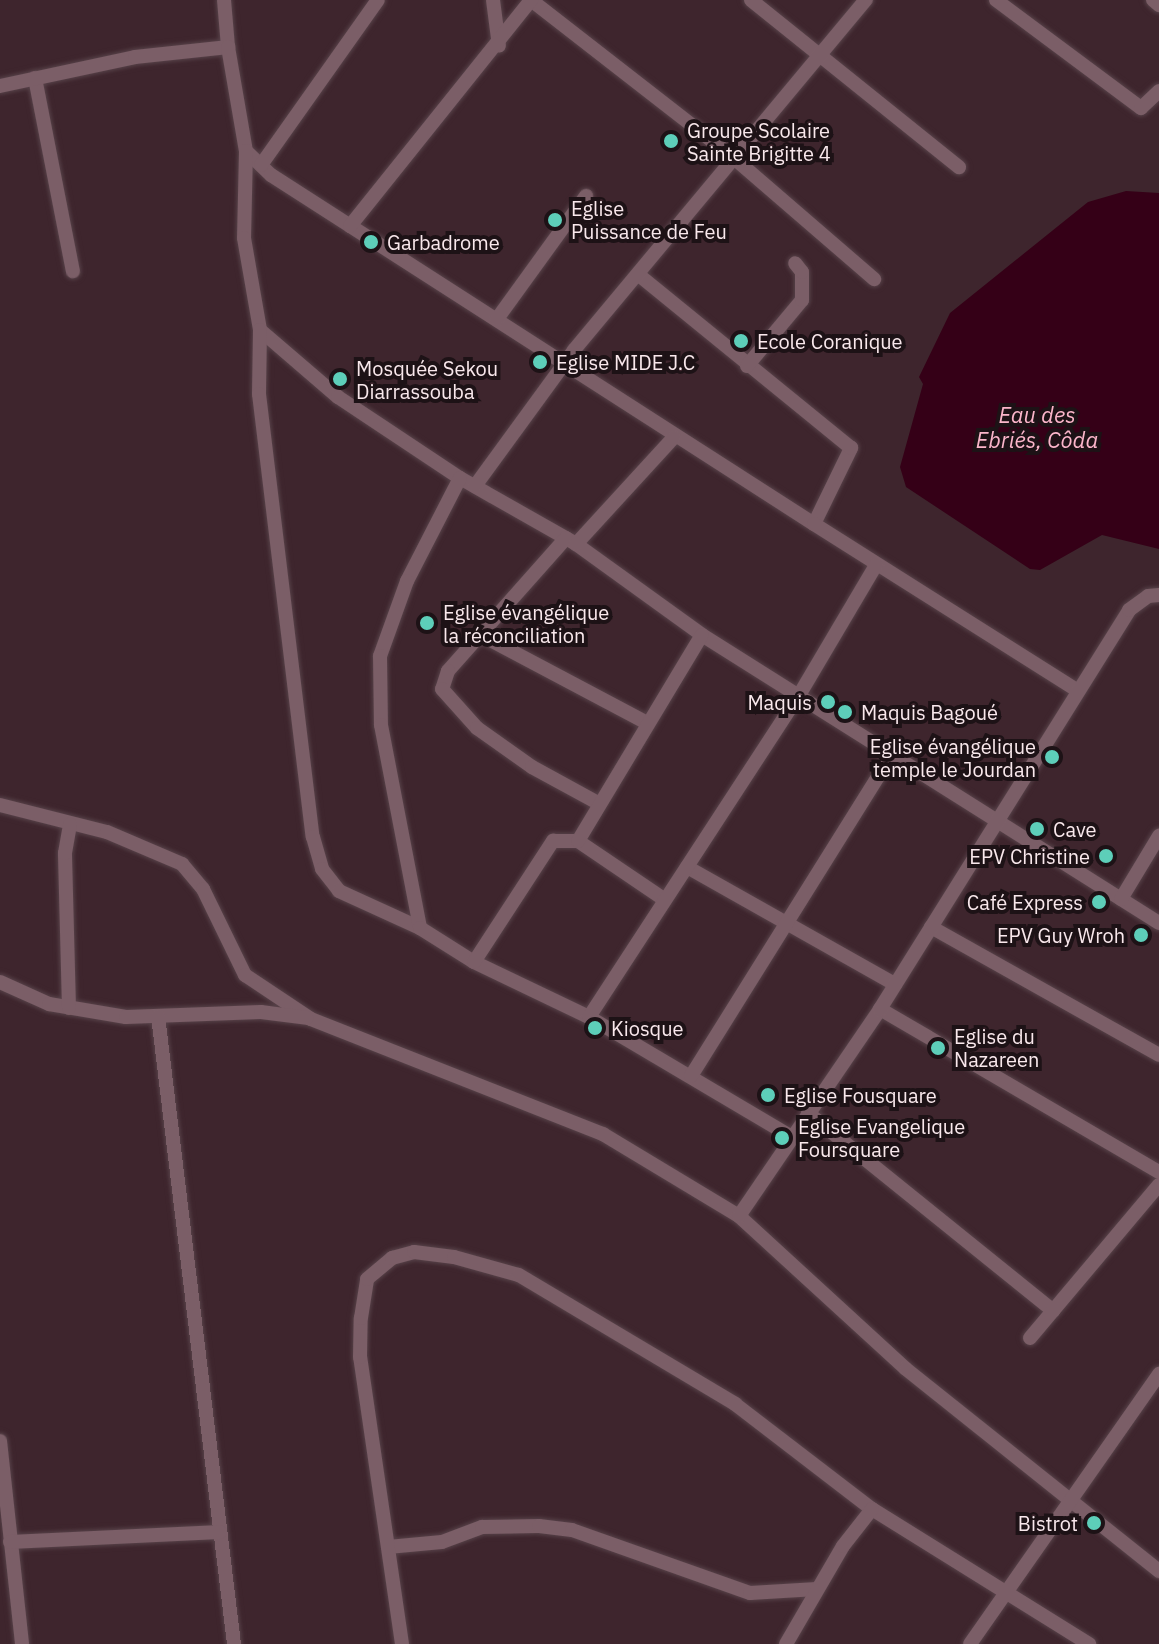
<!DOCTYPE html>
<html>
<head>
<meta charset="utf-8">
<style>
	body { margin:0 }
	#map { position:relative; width:1159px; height:1644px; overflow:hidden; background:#3e252d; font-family:"IBM Plex Sans",sans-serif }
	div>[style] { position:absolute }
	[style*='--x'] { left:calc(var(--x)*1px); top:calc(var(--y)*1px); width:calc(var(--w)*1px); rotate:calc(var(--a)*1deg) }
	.water>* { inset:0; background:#350017 }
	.roads { filter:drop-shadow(0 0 2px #574249) drop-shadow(0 0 2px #574249) }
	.minor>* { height:14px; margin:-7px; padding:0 7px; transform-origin:7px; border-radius:7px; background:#7b5e67 }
	.dots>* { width:22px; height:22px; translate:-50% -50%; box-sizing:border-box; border:4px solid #1d1216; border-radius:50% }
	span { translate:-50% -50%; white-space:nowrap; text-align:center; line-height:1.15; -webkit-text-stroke:8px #1d1216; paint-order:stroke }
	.poi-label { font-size:20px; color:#f9e8ec }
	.left { translate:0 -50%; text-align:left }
	.right { translate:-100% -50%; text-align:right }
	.water-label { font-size:22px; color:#fbb5ca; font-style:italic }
</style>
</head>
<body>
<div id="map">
	<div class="water">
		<div style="clip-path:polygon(1126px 191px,1159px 193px,1159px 549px,1102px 535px,1040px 570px,1030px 569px,906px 487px,900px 467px,923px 384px,919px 377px,950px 313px,1088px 202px)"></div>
	</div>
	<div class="roads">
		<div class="minor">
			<div style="--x:224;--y:0;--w:47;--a:85.1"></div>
			<div style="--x:493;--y:0;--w:46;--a:82.6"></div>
			<div style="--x:531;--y:0;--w:259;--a:37.9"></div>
			<div style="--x:735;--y:159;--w:184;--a:40.8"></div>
			<div style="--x:751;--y:0;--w:267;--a:38.8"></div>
			<div style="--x:996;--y:0;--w:181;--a:36.7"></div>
			<div style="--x:1141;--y:108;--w:25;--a:-43"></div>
			<div style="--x:1153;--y:0;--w:8;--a:40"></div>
			<div style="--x:35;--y:78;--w:197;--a:78.9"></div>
			<div style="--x:0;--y:86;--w:138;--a:-12.1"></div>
			<div style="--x:135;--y:57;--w:94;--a:-6.1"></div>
			<div style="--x:228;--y:47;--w:106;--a:80.2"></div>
			<div style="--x:246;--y:151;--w:35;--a:44"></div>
			<div style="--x:271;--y:175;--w:645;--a:32.73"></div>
			<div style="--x:814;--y:524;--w:85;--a:-64"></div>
			<div style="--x:851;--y:448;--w:274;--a:-140.8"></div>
			<div style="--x:246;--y:151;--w:87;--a:91.3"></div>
			<div style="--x:244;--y:238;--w:93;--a:80.1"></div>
			<div style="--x:260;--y:330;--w:103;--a:40.7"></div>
			<div style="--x:338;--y:397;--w:146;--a:33.6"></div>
			<div style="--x:460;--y:478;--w:133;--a:29.6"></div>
			<div style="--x:576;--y:544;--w:155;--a:35.8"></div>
			<div style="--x:702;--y:635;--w:540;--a:32.22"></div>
			<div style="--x:261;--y:165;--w:202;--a:-54.7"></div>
			<div style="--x:350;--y:226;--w:290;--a:-51.3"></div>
			<div style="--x:497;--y:319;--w:152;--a:-54.1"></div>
			<div style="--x:260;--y:330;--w:64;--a:90.9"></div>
			<div style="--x:259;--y:394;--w:446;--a:83.1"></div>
			<div style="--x:313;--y:837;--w:33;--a:74"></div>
			<div style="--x:322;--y:869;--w:28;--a:52"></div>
			<div style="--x:339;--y:891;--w:89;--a:24.6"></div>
			<div style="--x:747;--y:366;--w:86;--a:-50.2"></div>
			<div style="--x:802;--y:300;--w:28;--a:-90"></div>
			<div style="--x:802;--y:272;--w:11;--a:-128"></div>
			<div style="--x:460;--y:478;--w:116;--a:117.2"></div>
			<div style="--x:407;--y:581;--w:80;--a:109.8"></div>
			<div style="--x:380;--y:656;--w:69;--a:89.2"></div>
			<div style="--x:381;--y:725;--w:207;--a:79.1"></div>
			<div style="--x:420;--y:928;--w:64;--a:32.2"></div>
			<div style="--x:474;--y:962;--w:127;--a:25.6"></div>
			<div style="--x:589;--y:1017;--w:236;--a:30.6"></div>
			<div style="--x:475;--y:486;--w:168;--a:-53.9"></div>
			<div style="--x:574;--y:350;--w:456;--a:-50.2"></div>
			<div style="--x:814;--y:524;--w:311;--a:32.3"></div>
			<div style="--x:566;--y:538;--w:178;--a:131.6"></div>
			<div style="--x:448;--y:671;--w:19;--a:108"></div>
			<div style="--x:442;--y:689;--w:52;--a:48.1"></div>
			<div style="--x:477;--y:728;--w:67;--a:35.3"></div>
			<div style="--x:532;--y:767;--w:77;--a:28.6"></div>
			<div style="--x:576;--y:544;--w:145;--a:-47.5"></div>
			<div style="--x:481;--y:635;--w:188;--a:27.9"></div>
			<div style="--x:0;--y:805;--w:110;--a:14.2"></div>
			<div style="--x:107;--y:832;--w:82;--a:23.1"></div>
			<div style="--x:182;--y:864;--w:33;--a:50"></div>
			<div style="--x:203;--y:889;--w:96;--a:64"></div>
			<div style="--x:245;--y:975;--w:79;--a:33.7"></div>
			<div style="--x:311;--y:1019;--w:314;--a:21.5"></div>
			<div style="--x:603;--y:1134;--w:159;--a:31.1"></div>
			<div style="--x:739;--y:1216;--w:226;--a:42.5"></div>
			<div style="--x:906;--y:1369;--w:324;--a:38.6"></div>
			<div style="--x:578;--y:841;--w:105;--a:34.1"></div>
			<div style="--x:687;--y:867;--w:239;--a:29.4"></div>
			<div style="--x:1121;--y:899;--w:74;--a:-58.9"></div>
			<div style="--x:931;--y:927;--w:261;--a:29.3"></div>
			<div style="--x:474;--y:962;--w:145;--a:-56.9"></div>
			<div style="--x:553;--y:841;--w:25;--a:0"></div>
			<div style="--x:578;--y:841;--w:240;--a:-59"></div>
			<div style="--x:0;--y:982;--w:54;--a:24.2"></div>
			<div style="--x:49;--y:1004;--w:78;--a:9.6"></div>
			<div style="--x:126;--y:1017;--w:135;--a:-2.1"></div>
			<div style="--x:261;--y:1012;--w:46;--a:7.4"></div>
			<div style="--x:69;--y:1008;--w:155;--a:-91.5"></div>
			<div style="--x:65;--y:853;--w:29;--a:-80"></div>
			<div style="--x:880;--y:1009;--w:323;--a:30.3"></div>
			<div style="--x:158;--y:1016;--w:633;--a:83.1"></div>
			<div style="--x:589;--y:1017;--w:382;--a:-56.9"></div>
			<div style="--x:798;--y:697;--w:153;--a:-59.4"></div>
			<div style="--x:691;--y:1076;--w:377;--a:-58"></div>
			<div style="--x:808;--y:1113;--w:315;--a:38.9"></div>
			<div style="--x:739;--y:1216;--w:250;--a:-55.7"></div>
			<div style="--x:880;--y:1009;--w:470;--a:-58"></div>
			<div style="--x:1129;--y:610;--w:24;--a:-36"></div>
			<div style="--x:1148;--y:596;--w:11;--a:-5"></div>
			<div style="--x:1030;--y:1338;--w:200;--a:-49.9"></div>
			<div style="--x:0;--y:1441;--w:204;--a:83.8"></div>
			<div style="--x:10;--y:1542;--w:210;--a:-2.7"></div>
			<div style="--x:388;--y:1547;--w:54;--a:-5.3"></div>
			<div style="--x:442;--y:1542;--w:43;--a:-20.6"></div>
			<div style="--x:482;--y:1527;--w:57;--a:-1"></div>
			<div style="--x:539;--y:1526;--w:33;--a:7"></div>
			<div style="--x:572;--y:1530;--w:189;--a:19.5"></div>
			<div style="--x:750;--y:1593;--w:67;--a:-3.4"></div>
			<div style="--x:402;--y:1644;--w:290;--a:-98.3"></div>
			<div style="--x:360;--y:1357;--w:39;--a:-89"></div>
			<div style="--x:361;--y:1318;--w:39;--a:-81"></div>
			<div style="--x:367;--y:1279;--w:33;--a:-40"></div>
			<div style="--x:392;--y:1258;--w:23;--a:-15"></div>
			<div style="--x:414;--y:1252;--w:40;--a:7.1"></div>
			<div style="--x:454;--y:1257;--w:67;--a:15.5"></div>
			<div style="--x:519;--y:1275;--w:252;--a:30.8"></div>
			<div style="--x:735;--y:1404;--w:173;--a:37.5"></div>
			<div style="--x:872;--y:1509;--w:256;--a:31.9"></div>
			<div style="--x:786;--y:1644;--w:113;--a:-59.8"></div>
			<div style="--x:843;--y:1546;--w:47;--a:-51.9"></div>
			<div style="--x:970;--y:1644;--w:330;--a:-55"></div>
		</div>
	</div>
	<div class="dots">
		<div style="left:671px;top:141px;background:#5dceb9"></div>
		<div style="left:555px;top:220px;background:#5dceb9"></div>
		<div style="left:371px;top:242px;background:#5dceb9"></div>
		<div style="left:741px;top:341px;background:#5dceb9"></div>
		<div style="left:540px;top:362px;background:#5dceb9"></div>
		<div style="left:340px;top:379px;background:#5dceb9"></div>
		<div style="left:427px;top:623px;background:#5dceb9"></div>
		<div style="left:828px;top:702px;background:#5dceb9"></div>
		<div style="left:845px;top:712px;background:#5dceb9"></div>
		<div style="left:1052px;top:757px;background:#5dceb9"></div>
		<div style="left:1037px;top:829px;background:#5dceb9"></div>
		<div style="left:1106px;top:856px;background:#5dceb9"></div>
		<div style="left:1099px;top:902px;background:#5dceb9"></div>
		<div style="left:1141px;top:935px;background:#5dceb9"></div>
		<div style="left:595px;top:1028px;background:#5dceb9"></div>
		<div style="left:938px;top:1048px;background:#5dceb9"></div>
		<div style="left:768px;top:1095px;background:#5dceb9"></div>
		<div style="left:782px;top:1138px;background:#5dceb9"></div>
		<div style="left:1094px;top:1523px;background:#5dceb9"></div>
	</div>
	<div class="poi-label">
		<span class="left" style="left:687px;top:142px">Groupe Scolaire<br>Sainte Brigitte 4</span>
		<span class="left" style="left:571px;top:220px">Eglise<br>Puissance de Feu</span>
		<span class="left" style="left:387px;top:242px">Garbadrome</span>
		<span class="left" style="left:757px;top:341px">Ecole Coranique</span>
		<span class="left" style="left:556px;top:362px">Eglise MIDE J.C</span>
		<span class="left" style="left:356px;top:380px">Mosquée Sekou<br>Diarrassouba</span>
		<span class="left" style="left:443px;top:624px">Eglise évangélique<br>la réconciliation</span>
		<span class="right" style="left:812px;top:702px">Maquis</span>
		<span class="left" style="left:861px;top:712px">Maquis Bagoué</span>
		<span class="right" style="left:1036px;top:758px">Eglise évangélique<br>temple le Jourdan</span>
		<span class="left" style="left:1053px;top:829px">Cave</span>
		<span class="right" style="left:1090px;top:856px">EPV Christine</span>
		<span class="right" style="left:1083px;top:902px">Café Express</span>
		<span class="right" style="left:1125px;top:935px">EPV Guy Wroh</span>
		<span class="left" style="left:611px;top:1028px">Kiosque</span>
		<span class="left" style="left:954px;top:1048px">Eglise du<br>Nazareen</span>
		<span class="left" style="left:784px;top:1095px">Eglise Fousquare</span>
		<span class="left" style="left:798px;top:1138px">Eglise Evangelique<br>Foursquare</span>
		<span class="right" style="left:1078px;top:1523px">Bistrot</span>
	</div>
	<div class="water-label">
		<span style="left:1037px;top:427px">Eau des<br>Ebriés, Côda</span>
	</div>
</div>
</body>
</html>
